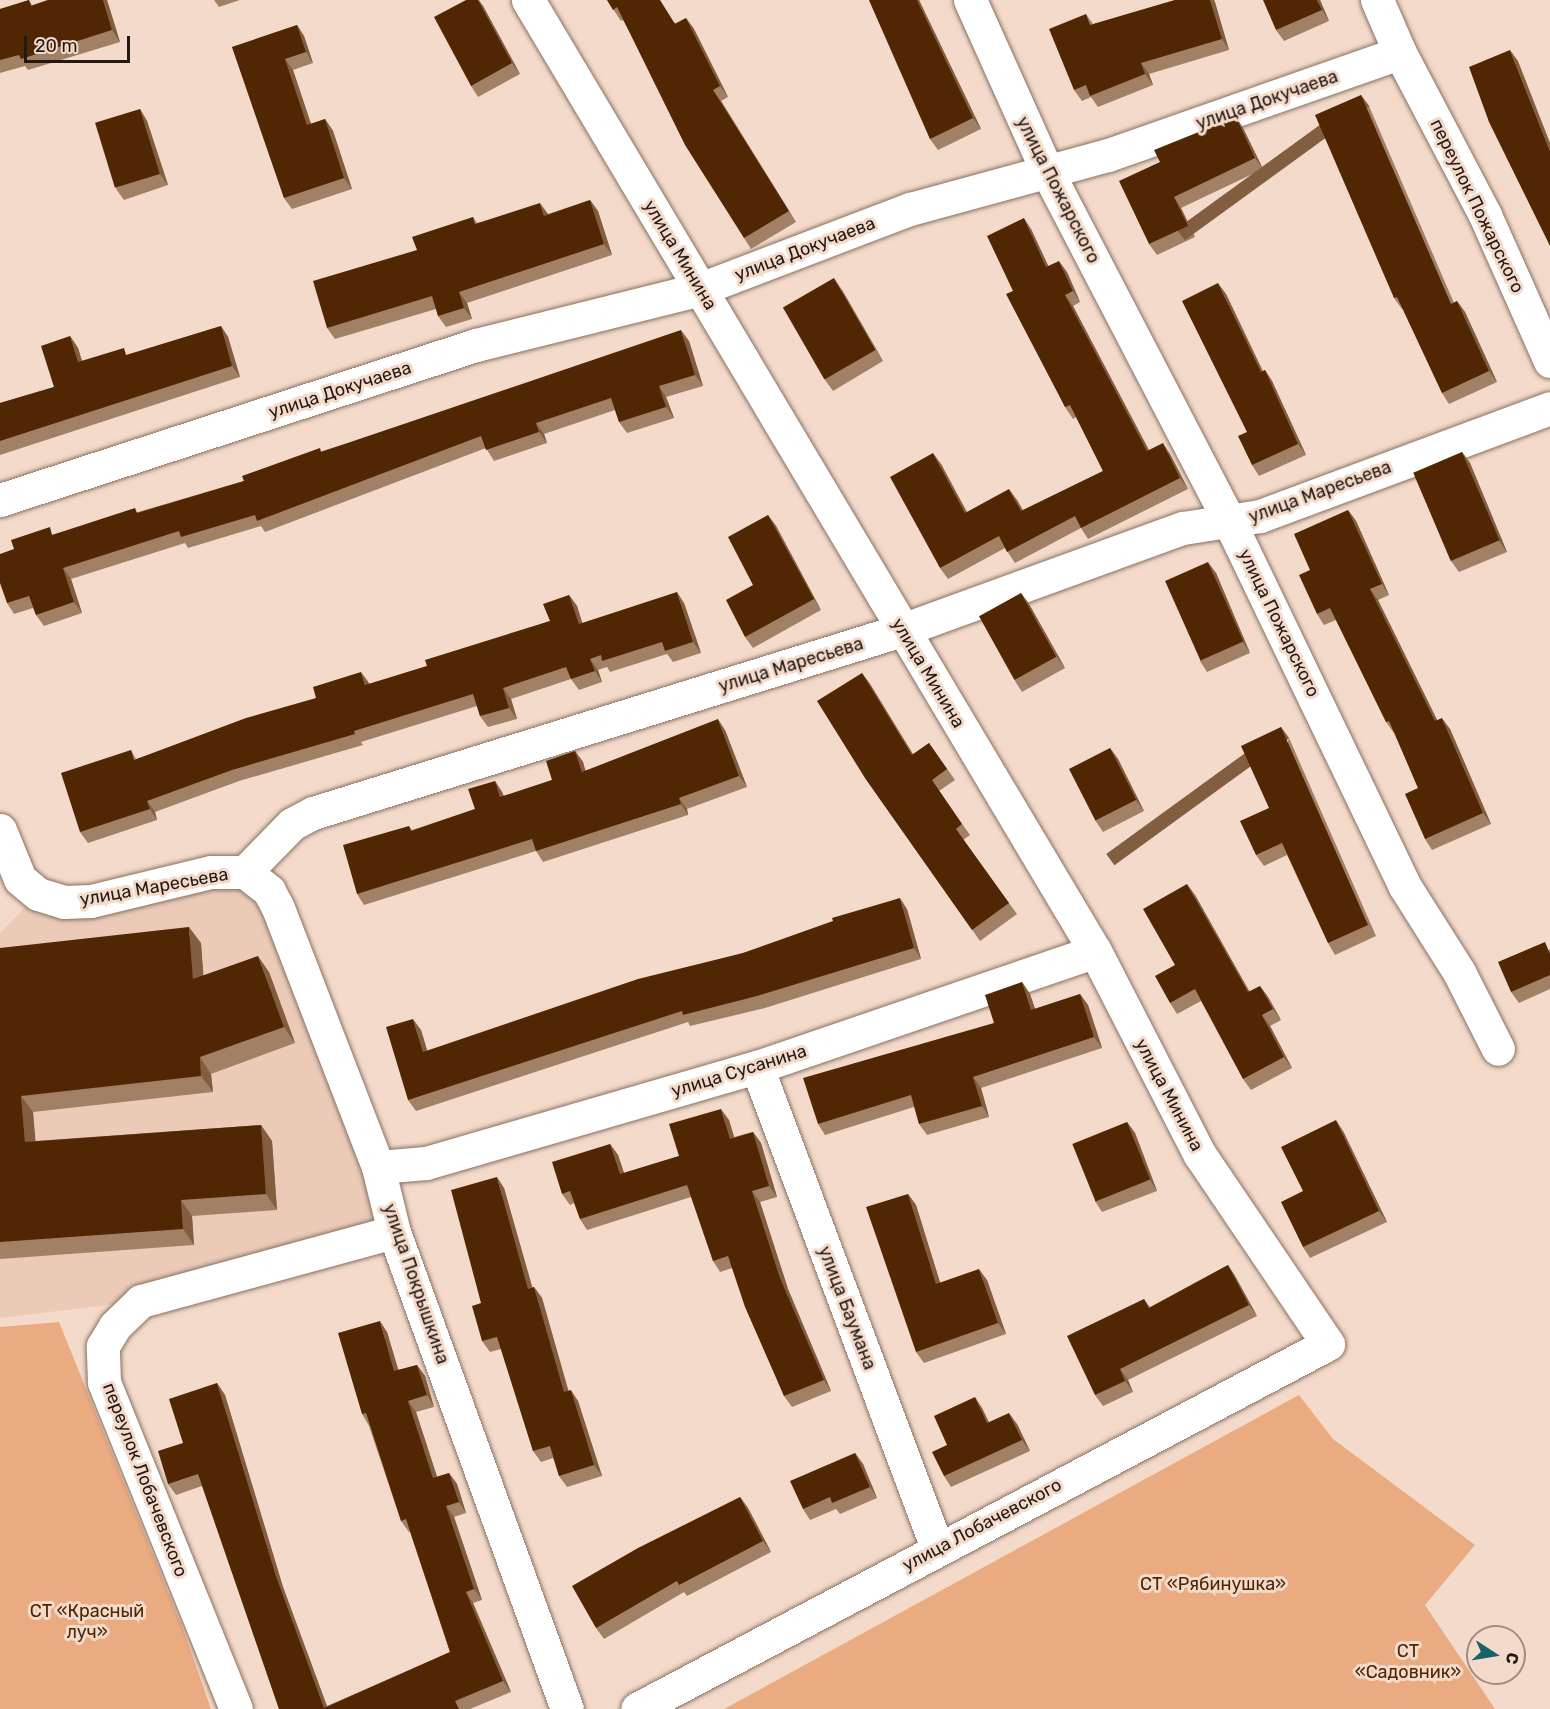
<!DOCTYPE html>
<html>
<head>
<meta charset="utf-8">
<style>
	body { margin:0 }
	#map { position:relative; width:1550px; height:1709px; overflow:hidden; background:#f4daca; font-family:Rubik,sans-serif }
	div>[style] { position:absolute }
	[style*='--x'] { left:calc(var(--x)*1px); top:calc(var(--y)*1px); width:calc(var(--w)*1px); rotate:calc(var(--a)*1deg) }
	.built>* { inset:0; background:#ebcbb8 }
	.green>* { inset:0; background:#ebab81 }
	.roads { filter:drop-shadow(0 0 2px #887163) drop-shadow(0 0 2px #887163) }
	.minor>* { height:33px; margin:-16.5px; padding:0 16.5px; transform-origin:16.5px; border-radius:16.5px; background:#fff }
	.wall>* { inset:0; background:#a28066 }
	.shaded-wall>* { inset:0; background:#825d3f; transform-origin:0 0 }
	.building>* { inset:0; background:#512703; transform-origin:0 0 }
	span { translate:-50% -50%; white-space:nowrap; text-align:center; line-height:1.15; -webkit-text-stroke:6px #f4daca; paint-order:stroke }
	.street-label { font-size:18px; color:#221913 }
	.park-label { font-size:18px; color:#4e2402 }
	.north { position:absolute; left:1466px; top:1625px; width:60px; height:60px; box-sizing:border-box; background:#f4daca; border:2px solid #a08d81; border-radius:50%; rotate:102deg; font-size:16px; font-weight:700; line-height:24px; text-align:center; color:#221913 }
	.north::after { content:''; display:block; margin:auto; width:21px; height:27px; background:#15646a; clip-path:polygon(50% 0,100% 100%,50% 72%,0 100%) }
	.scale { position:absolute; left:24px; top:36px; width:106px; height:27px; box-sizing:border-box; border:3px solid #221913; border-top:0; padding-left:8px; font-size:18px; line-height:21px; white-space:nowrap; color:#221913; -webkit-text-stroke:4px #f4daca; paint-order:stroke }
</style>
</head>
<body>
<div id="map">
	<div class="built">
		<div style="clip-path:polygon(211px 872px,269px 891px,394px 1232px,141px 1301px,0 1318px,0 933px,38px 894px)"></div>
	</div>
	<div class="green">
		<div style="clip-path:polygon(59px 1322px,183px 1629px,211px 1709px,0 1709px,0 1327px)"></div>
		<div style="clip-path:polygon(1299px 1395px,1333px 1439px,1475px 1545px,1425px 1605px,1495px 1709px,724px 1709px)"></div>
	</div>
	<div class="roads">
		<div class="minor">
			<div style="--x:528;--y:0;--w:1107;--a:59.2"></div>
			<div style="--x:1095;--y:951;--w:229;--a:62.8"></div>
			<div style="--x:1200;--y:1155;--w:228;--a:55.9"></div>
			<div style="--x:1328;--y:1344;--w:781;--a:152.16"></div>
			<div style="--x:970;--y:0;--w:188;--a:65.8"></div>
			<div style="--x:1047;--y:171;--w:397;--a:62.5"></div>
			<div style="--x:1230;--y:523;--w:402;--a:64.3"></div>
			<div style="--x:1404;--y:885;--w:103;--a:57.7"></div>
			<div style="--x:1459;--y:972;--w:86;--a:63.1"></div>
			<div style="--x:1377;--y:0;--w:58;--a:66.5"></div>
			<div style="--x:1400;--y:53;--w:183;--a:62.3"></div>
			<div style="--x:1485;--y:215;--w:160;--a:66"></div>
			<div style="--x:0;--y:500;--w:501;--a:-18.04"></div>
			<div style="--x:476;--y:345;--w:231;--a:-14"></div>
			<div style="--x:700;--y:289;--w:225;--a:-20.9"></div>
			<div style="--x:910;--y:209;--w:205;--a:-15.3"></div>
			<div style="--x:1108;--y:155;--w:309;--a:-19.3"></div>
			<div style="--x:0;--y:830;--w:53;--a:67.8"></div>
			<div style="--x:20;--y:879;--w:23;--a:40"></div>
			<div style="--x:38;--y:894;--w:27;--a:17"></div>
			<div style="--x:64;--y:902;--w:27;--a:-2"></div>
			<div style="--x:91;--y:901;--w:123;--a:-13.6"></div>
			<div style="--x:211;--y:872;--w:34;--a:0"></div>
			<div style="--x:245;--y:872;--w:67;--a:-45.6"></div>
			<div style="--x:292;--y:824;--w:24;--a:-28"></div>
			<div style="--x:313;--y:813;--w:617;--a:-17.26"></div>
			<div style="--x:902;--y:630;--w:299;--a:-20"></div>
			<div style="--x:1183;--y:528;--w:78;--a:-8.9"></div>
			<div style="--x:1260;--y:516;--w:309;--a:-20.4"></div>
			<div style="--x:245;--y:872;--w:31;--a:38"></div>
			<div style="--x:269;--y:891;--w:19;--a:62"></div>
			<div style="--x:278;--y:908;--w:278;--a:68.9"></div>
			<div style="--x:378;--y:1167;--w:67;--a:76.2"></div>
			<div style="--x:394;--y:1232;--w:507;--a:70.07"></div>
			<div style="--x:757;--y:1067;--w:514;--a:69.48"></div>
			<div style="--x:378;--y:1167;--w:48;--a:-4.8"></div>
			<div style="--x:426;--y:1163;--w:345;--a:-16.2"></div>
			<div style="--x:757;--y:1067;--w:357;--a:-18.9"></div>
			<div style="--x:236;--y:1709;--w:353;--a:-112"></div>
			<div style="--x:104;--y:1382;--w:36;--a:-92"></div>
			<div style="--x:103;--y:1346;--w:23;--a:-59"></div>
			<div style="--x:115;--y:1326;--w:36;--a:-44"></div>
			<div style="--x:141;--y:1301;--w:262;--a:-15.3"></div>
		</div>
	</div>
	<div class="wall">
		<div style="clip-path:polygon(29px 0,32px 5px,48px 0,107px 0,120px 42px,28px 70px,25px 66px,0 73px,0 9px)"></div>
		<div style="clip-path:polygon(214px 0,240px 0,219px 7px)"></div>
		<div style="clip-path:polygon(466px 0,479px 0,483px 6px,520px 74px,478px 97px,471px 86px)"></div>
		<div style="clip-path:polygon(607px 0,676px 23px,686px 18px,694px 29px,728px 97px,721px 101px,796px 222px,751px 249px,744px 238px,623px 20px,621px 21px)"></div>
		<div style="clip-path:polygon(869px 0,919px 0,981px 129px,938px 150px,930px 139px)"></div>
		<div style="clip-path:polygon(1175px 0,1214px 0,1229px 50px,1149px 74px,1153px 85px,1098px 107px,1091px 97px,1082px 101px,1074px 90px,1086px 14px,1093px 24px)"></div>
		<div style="clip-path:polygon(1320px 0,1329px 21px,1284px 41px,1276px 30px)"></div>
		<div style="clip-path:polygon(297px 25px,304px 36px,313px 63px,293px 70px,311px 124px,325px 119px,333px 131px,352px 189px,292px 209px,284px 198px,232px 47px)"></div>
		<div style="clip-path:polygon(1361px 95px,1369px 106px,1454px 303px,1457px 301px,1465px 312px,1497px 382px,1449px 404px,1442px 393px,1403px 309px,1402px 309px,1394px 298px)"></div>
		<div style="clip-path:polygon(140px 109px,147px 121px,168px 185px,124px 200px,116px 189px)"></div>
		<div style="clip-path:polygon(1236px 117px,1243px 128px,1263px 169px,1181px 208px,1195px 237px,1157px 255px,1149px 244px,1160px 162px)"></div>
		<div style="clip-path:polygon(590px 200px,598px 211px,612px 255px,467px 303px,472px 319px,446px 327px,438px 316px,436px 309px,335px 339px,327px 328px,417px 250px,473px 217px,477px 223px,548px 214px)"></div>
		<div style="clip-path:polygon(1031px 229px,1048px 266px,1067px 272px,1080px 302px,1073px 306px,1149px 450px,1170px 454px,1188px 489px,1088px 539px,1081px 528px,1015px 563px,1005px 548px,948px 579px,940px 568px,941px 464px,967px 512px,1017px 500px,1023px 510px,1103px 471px,1076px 417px,1073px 419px,1065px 407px,1013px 291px)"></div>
		<div style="clip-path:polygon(842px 290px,883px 361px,833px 391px,825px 380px)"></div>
		<div style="clip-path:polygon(1226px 294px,1263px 371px,1265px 370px,1272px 381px,1306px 455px,1259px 476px,1252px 465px)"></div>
		<div style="clip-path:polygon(221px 326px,228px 337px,240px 377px,0 455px,0 403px,54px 387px,70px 336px,78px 348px,82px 361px,128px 355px)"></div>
		<div style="clip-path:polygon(689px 341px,703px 386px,666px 397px,674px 418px,627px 433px,619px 422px,615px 410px,544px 434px,547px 443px,494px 461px,486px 448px,265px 532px,261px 526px,188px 548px,185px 543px,71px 579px,82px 613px,44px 626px,36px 615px,33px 608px,14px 614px,7px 603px,14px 549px,55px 534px,138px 512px,244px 481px,322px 451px)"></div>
		<div style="clip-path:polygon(1462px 452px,1470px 463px,1507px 552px,1459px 572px,1451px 561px)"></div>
		<div style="clip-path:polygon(1348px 510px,1356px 521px,1389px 595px,1378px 600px,1437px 720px,1450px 729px,1491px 824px,1432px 850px,1425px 839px,1418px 788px,1395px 733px,1394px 733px,1386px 722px,1336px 620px,1324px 625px,1317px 614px,1310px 570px)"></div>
		<div style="clip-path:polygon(768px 515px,776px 526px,821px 610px,753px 648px,745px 637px,753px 585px)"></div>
		<div style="clip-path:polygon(1216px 573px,1250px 653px,1207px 672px,1200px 661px)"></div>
		<div style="clip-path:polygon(1021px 593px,1029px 604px,1065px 668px,1022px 692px,1015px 681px)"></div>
		<div style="clip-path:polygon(569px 595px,577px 606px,582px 623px,684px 603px,701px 653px,673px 662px,667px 654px,610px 672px,607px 667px,598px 670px,602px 682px,579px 690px,571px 679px,511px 699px,517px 719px,488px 727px,480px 716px,477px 706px,361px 742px,363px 745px,239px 781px,155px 812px,157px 820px,88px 843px,80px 832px,131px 750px,136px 759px,427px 666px,550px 621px)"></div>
		<div style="clip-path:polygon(862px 673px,870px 684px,913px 754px,929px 743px,955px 780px,939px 791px,970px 835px,963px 840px,1017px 914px,980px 941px,865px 778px)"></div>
		<div style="clip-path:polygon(725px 730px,747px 787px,687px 809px,688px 815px,543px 862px,536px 851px,364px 905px,357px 894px,409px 826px,412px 830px,475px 809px,495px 781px,502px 792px,504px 796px,552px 780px,575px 751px,583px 762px,585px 771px)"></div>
		<div style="clip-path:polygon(1289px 738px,1376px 936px,1335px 955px,1328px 943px,1287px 855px,1264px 866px,1256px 855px)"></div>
		<div style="clip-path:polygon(1110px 748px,1118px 759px,1144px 811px,1103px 832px,1095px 820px)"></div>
		<div style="clip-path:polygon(1195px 895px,1249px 992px,1260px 986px,1268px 997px,1281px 1020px,1270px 1026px,1292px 1068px,1251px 1090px,1243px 1079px,1201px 1001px,1177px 1014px,1170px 1003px)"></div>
		<div style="clip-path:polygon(907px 909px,921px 959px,765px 1008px,690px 1026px,688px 1022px,416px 1111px,408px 1100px,421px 1030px,427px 1051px,743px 953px)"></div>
		<div style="clip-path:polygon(201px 943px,203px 976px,269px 972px,295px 1043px,211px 1074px,213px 1092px,33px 1112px,35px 1141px,261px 1125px,272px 1141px,277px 1210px,192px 1216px,194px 1245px,0 1259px,0 948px)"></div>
		<div style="clip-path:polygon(1550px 949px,1550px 989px,1519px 1003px,1511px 992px)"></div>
		<div style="clip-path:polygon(1022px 982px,1030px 994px,1035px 1009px,1080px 994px,1088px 1005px,1102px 1048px,981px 1088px,989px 1117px,927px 1135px,919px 1124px,914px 1107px,825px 1135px,818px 1124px,994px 1023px)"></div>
		<div style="clip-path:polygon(729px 1120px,734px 1137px,753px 1132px,761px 1143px,777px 1197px,760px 1202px,788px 1289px,831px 1391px,792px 1407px,784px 1396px,732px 1268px,720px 1272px,713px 1261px,691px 1197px,587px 1230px,580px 1219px,574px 1203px,570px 1205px,562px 1194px,610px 1144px,618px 1155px,624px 1173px,679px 1156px)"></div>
		<div style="clip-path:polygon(1127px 1122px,1135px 1133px,1157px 1191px,1102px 1212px,1095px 1201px)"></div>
		<div style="clip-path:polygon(1343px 1131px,1387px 1222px,1310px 1258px,1303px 1247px,1303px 1191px)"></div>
		<div style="clip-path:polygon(504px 1188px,532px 1288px,534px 1287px,542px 1298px,568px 1391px,578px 1401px,602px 1476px,567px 1487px,559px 1476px,553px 1458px,541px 1462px,533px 1451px,501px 1349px,490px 1352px,482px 1341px,481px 1303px)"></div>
		<div style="clip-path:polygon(908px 1194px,916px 1205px,940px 1283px,987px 1280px,1006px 1334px,924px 1363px,916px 1352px)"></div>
		<div style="clip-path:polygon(1228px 1265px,1235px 1276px,1257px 1316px,1128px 1380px,1133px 1392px,1103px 1406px,1095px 1395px,1144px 1299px,1150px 1307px)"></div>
		<div style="clip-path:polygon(387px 1332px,398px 1370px,417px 1365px,425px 1376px,434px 1407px,416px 1412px,437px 1477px,449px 1473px,457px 1484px,466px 1513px,454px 1517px,482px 1600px,473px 1603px,511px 1692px,470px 1709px,279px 1709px,202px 1486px,176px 1495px,168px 1484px,183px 1443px,217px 1383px,225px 1395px,283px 1587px,327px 1706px,450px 1652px,410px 1532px,409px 1532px,401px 1521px,369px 1426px,362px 1414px)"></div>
		<div style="clip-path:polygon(982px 1408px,989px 1422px,1017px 1424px,1030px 1451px,951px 1487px,944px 1476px,947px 1445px)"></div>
		<div style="clip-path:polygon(855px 1453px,863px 1464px,877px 1498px,840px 1514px,836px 1509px,810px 1520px,803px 1509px)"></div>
		<div style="clip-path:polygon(740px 1497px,748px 1508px,771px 1552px,687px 1596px,684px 1592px,604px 1639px,596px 1628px)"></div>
	</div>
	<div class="shaded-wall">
		<div style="clip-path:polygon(103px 0,107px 0,120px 42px,112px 30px)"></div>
		<div style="clip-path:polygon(478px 0,483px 6px,520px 74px,512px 63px)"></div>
		<div style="clip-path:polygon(917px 0,919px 0,981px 129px,973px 118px)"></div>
		<div style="clip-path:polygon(1210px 0,1214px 0,1215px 2px,1229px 50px,1222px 39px)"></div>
		<div style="clip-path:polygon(1317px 0,1320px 0,1329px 21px,1322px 10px)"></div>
		<div style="clip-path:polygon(686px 18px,694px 29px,728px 97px,720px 86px)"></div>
		<div style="clip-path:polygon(297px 25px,304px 36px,313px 63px,306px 52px)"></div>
		<div style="clip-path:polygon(1510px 50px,1518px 61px,1550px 143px,1550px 151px)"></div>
		<div style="clip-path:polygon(285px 59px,293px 70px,315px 136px,307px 125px)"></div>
		<div style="clip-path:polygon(1141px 63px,1149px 74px,1153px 85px,1145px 74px)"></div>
		<div style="clip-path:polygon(713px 90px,721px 101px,796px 222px,789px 211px)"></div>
		<div style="left:1361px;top:95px;width:14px;height:228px;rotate:54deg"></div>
		<div style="clip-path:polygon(140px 109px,147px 121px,168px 185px,160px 174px)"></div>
		<div style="clip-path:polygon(1236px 117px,1243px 128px,1263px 169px,1255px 158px)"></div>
		<div style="clip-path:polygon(325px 119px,333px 131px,352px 189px,344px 178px)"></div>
		<div style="clip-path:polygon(1174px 197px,1181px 208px,1195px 237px,1188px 226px)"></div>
		<div style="clip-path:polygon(590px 200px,598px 211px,612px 255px,604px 244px)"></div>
		<div style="clip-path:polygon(540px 203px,548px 214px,552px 227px,544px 216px)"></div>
		<div style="clip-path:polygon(1024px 218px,1031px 229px,1054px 278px,1046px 267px)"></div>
		<div style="clip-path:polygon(1059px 261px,1067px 272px,1080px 302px,1073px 291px)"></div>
		<div style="clip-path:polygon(834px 278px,842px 290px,883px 361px,876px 350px)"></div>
		<div style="clip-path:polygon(1218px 283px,1226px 294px,1268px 383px,1261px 372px)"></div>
		<div style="clip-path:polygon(459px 292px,467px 303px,472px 319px,464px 308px)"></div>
		<div style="clip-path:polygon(1065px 295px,1073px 306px,1155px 462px,1147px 451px)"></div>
		<div style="clip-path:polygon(1457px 301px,1465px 312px,1497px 382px,1489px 371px)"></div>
		<div style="clip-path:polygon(221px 326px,228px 337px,240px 377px,232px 366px)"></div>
		<div style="clip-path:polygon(681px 330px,689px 341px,703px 386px,695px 375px)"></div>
		<div style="clip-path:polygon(70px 336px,78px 348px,86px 374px,78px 362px)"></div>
		<div style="clip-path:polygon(1265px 370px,1272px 381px,1306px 455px,1298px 444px)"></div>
		<div style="clip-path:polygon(659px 386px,666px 397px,674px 418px,666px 407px)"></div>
		<div style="clip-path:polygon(536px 423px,544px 434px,547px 443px,539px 432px)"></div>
		<div style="clip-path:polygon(1163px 443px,1170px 454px,1188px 489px,1180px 478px)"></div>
		<div style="clip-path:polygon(1462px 452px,1470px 463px,1507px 552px,1499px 541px)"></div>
		<div style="clip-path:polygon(933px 453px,941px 464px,973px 524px,965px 513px)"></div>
		<div style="clip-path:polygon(1009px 489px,1017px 500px,1029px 522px,1021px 511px)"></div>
		<div style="clip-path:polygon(1348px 510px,1356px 521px,1389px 595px,1382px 584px)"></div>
		<div style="clip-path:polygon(768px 515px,776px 526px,821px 610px,814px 599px)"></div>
		<div style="clip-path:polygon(1208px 562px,1216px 573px,1250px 653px,1243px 642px)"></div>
		<div style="clip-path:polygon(63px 568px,71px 579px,82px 613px,74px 602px)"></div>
		<div style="clip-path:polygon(1370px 589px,1378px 600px,1443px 732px,1435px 721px)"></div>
		<div style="clip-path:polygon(677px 592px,684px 603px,701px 653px,693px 642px)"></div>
		<div style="clip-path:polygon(1021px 593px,1029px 604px,1065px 668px,1057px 657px)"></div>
		<div style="clip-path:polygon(569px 595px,577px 606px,586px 635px,579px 624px)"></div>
		<div style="clip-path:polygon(590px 659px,598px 670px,602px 682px,595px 671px)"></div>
		<div style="clip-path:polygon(361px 672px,369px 683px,373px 696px,365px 685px)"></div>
		<div style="clip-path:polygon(862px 673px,870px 684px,920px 766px,912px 755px)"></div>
		<div style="clip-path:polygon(503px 688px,511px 699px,517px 719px,509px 708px)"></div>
		<div style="clip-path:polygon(1442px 718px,1450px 729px,1491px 824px,1483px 813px)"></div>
		<div style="clip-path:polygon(718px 719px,725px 730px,747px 787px,739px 776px)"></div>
		<div style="left:1281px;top:727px;width:14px;height:216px;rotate:54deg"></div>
		<div style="clip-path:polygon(1110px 748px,1118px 759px,1144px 811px,1136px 800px)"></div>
		<div style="clip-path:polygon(575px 751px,583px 762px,589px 783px,582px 772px)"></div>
		<div style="clip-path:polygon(495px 781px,502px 792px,508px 808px,500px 797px)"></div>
		<div style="clip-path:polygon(679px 798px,687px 809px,688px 815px,681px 804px)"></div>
		<div style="clip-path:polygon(147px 801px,155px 812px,157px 820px,150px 809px)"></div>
		<div style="clip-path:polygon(1187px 884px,1195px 895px,1256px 1003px,1248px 992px)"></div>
		<div style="clip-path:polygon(900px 898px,907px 909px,921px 959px,914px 948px)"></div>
		<div style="clip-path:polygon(189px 927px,201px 943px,205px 996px,193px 979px)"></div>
		<div style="clip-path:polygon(258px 956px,269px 972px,295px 1043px,284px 1027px)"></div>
		<div style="clip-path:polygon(1022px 982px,1030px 994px,1039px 1021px,1031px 1010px)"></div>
		<div style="clip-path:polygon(1260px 986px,1268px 997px,1281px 1020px,1273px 1009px)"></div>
		<div style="clip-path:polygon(1080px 994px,1088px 1005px,1102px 1048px,1094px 1037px)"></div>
		<div style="clip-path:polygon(1262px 1015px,1270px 1026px,1292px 1068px,1284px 1057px)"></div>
		<div style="clip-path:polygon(413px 1019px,421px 1030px,431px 1063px,423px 1052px)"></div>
		<div style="clip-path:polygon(200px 1057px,211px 1074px,213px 1092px,201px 1076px)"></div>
		<div style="clip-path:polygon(973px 1077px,981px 1088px,989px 1117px,982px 1106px)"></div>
		<div style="clip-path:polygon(21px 1096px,33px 1112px,37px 1158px,25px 1142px)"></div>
		<div style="clip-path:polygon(721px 1109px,729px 1120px,738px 1150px,730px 1139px)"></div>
		<div style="clip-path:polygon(1336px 1120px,1343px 1131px,1387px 1222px,1379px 1211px)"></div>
		<div style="clip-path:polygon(1127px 1122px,1135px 1133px,1157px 1191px,1150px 1180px)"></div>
		<div style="clip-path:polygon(261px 1125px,272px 1141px,277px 1210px,266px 1194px)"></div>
		<div style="clip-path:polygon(753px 1132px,761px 1143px,777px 1197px,769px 1186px)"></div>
		<div style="clip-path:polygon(610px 1144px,618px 1155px,628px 1185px,620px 1174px)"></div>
		<div style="clip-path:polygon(497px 1177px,504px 1188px,536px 1300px,528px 1289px)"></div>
		<div style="clip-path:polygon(752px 1191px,760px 1202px,788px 1289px,831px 1391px,824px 1380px,780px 1278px)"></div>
		<div style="clip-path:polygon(908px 1194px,916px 1205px,944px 1295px,936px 1284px)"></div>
		<div style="clip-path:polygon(181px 1200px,192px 1216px,194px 1245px,183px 1229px)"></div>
		<div style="clip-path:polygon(1228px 1265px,1235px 1276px,1257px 1316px,1249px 1305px)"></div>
		<div style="clip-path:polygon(979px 1269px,987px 1280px,1006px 1334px,998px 1323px)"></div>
		<div style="clip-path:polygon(534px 1287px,542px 1298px,572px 1403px,564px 1392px)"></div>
		<div style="clip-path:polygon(380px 1321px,387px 1332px,402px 1382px,394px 1371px)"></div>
		<div style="clip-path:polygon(417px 1365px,425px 1376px,434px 1407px,427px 1395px)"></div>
		<div style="clip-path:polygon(1120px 1369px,1128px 1380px,1133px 1392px,1125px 1381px)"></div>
		<div style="clip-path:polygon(217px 1383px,225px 1395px,283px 1587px,328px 1709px,324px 1708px,276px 1576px)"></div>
		<div style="clip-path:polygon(571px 1390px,578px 1401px,602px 1476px,594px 1465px)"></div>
		<div style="clip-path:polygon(975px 1397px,982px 1408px,994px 1434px,987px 1423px)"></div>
		<div style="clip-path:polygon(408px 1401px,416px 1412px,441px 1489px,433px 1478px)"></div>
		<div style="clip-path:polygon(1009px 1413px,1017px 1424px,1030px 1451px,1022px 1440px)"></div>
		<div style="clip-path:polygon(855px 1453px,863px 1464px,877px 1498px,870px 1487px)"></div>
		<div style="clip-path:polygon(449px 1473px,457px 1484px,466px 1513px,459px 1502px)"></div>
		<div style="clip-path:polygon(740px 1497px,748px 1508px,771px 1552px,763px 1541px)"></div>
		<div style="clip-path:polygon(446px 1506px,454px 1517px,482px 1600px,474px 1589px)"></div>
		<div style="clip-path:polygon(466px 1592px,473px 1603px,511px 1692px,503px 1681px)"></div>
	</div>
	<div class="building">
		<div style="clip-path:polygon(29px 0,31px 6px,48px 0,103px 0,112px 30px,21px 59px,19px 55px,0 60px,0 9px)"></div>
		<div style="clip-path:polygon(466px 0,478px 0,512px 63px,471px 86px,434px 17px)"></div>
		<div style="clip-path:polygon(607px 0,660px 0,675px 24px,686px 18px,720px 86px,713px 90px,789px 211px,744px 238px,685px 145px,617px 7px,613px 10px)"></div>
		<div style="clip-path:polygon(869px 0,917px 0,973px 118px,930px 139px)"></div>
		<div style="clip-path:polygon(1175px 0,1210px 0,1222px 39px,1141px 63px,1145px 74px,1090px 96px,1086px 85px,1074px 90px,1049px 29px,1086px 14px,1090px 25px)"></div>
		<div style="clip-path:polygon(1263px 0,1317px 0,1322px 10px,1276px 30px)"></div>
		<div style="clip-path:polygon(297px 25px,306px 52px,285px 59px,307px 125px,325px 119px,344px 178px,284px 198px,232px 47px)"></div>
		<div style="clip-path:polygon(1510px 50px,1550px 151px,1550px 246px,1489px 122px,1469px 67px)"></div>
		<div style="clip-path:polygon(1361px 95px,1451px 304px,1457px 301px,1489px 371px,1442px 393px,1397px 297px,1394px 298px,1315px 115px)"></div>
		<div style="left:140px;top:109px;width:68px;height:47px;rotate:73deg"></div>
		<div style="clip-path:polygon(1236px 117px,1255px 158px,1174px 197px,1188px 226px,1149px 244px,1119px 181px,1160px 162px,1154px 150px)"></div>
		<div style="clip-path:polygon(590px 200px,604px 244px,459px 292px,464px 308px,438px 316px,432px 296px,327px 328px,313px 281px,417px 250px,412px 237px,473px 217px,475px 224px,540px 203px,544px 216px)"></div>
		<div style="clip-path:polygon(1024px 218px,1046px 267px,1059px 261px,1073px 291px,1065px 295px,1147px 451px,1163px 443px,1180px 478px,1081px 528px,1075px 516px,1007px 552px,999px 536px,940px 568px,890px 477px,933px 453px,965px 513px,1009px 489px,1021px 511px,1103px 471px,1070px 405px,1065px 407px,1006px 294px,1013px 291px,987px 236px)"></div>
		<div style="left:834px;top:278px;width:83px;height:59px;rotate:60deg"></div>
		<div style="clip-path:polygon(1218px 283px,1261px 372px,1265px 370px,1298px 444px,1252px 465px,1238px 436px,1247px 432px,1182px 301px)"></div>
		<div style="clip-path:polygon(221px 326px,232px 366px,0 441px,0 403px,54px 387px,41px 346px,70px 336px,78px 362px,124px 348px,126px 355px)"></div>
		<div style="clip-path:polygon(681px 330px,695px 375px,659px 386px,666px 407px,619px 422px,611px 398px,536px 423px,539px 432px,486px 450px,481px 436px,257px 521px,255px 515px,181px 537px,179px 531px,63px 568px,74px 602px,36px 615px,29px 596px,7px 603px,0 583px,0 554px,14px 549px,11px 540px,50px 527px,52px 535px,135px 508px,137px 513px,244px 481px,242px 476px,320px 448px,321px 452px)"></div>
		<div style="left:1462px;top:452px;width:96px;height:53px;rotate:67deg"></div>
		<div style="clip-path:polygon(1348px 510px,1382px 584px,1370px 589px,1435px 721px,1442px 718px,1483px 813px,1425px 839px,1405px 794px,1418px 788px,1389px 721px,1386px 722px,1330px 608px,1317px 614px,1299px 575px,1310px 570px,1294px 534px)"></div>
		<div style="clip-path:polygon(768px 515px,814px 599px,745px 637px,726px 600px,753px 585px,728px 537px)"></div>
		<div style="left:1208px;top:562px;width:87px;height:47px;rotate:66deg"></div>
		<div style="clip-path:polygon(677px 592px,693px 642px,665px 651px,662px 642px,602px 661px,601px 655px,590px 659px,595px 671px,571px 679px,566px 667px,503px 688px,509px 708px,480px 716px,473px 694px,354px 731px,355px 734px,232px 770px,147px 801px,150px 809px,80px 832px,61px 773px,131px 750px,134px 760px,246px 718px,316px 698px,313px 687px,361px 672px,365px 685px,427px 666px,425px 660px,550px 621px,543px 604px,569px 595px,579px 624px)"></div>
		<div style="left:1021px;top:593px;width:73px;height:48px;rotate:61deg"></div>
		<div style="clip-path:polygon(862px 673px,912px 755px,929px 743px,947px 769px,932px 780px,962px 824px,956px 829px,1009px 903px,972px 930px,865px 778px,817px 701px)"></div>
		<div style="clip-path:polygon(718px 719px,739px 776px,679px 798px,681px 804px,536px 851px,532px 839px,357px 894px,343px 845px,409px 826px,411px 831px,475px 809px,468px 789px,495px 781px,500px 797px,552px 780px,546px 761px,575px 751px,582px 772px)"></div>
		<div style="clip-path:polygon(1281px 727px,1368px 925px,1328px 943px,1282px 843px,1256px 855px,1240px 821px,1269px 808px,1241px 746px)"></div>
		<div style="left:1110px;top:748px;width:58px;height:46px;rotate:63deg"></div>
		<div style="clip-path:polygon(1187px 884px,1248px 992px,1260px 986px,1273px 1009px,1262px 1015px,1284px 1057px,1243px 1079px,1195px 989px,1170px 1003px,1155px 976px,1175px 965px,1143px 909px)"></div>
		<div style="clip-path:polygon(900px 898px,914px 948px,757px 996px,683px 1015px,682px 1011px,408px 1100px,386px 1027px,413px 1019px,423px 1052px,638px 979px,743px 953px,833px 921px,832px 918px)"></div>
		<div style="clip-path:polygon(189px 927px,193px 979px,258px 956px,284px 1027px,200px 1057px,201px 1076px,21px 1096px,25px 1142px,261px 1125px,266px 1194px,181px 1200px,183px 1229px,0 1242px,0 948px)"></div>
		<div style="clip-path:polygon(1545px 942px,1550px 954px,1550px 975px,1511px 992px,1498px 962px)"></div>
		<div style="clip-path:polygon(1022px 982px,1031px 1010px,1080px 994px,1094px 1037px,973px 1077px,982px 1106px,919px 1124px,911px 1095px,818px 1124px,803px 1078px,994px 1023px,985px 995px)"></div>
		<div style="clip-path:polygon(721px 1109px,730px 1139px,753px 1132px,769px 1186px,752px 1191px,780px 1278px,824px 1380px,784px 1396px,745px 1307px,728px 1256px,713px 1261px,687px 1185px,580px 1219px,570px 1191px,562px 1194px,552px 1162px,610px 1144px,620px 1174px,679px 1156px,669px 1124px)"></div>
		<div style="clip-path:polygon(1336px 1120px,1379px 1211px,1303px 1247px,1281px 1202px,1303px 1191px,1281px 1147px)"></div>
		<div style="left:1127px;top:1122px;width:62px;height:59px;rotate:68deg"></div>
		<div style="clip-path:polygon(497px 1177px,528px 1289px,534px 1287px,564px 1392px,571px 1390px,594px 1465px,559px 1476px,550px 1446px,533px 1451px,497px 1337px,482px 1341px,472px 1306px,481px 1303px,451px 1190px)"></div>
		<div style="clip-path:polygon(908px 1194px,936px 1284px,979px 1269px,998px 1323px,916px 1352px,866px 1207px)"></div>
		<div style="clip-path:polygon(1228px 1265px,1249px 1305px,1120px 1369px,1125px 1381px,1095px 1395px,1067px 1336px,1144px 1299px,1149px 1308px)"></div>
		<div style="clip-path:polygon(380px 1321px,394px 1371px,417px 1365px,427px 1395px,408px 1401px,433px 1478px,449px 1473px,459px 1502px,446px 1506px,474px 1589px,466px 1592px,503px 1681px,455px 1701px,459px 1709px,279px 1709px,198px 1474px,168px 1484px,158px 1451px,183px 1443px,169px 1399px,217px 1383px,276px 1576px,324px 1708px,450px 1652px,406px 1519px,401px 1521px,366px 1413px,362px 1414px,338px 1333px)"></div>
		<div style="clip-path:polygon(975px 1397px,987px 1423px,1009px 1413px,1022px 1440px,944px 1476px,932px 1452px,947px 1445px,934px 1416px)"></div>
		<div style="clip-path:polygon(855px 1453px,870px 1487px,832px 1503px,830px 1497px,803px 1509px,790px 1481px)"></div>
		<div style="clip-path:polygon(740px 1497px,763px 1541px,679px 1585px,677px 1581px,596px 1628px,572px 1586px,638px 1548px)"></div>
	</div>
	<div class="street-label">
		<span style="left:1267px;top:100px;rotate:-19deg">улица Докучаева</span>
		<span style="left:1058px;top:190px;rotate:63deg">улица Пожарского</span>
		<span style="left:1477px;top:206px;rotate:64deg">переулок Пожарского</span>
		<span style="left:805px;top:249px;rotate:-21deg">улица Докучаева</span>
		<span style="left:680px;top:255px;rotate:59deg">улица Минина</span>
		<span style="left:340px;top:390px;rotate:-18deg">улица Докучаева</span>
		<span style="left:1320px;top:492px;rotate:-20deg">улица Маресьева</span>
		<span style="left:1279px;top:623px;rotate:64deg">улица Пожарского</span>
		<span style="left:791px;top:665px;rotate:-17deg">улица Маресьева</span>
		<span style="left:928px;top:673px;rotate:59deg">улица Минина</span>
		<span style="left:154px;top:887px;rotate:-10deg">улица Маресьева</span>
		<span style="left:739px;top:1071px;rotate:-17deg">улица Сусанина</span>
		<span style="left:1169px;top:1095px;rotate:62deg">улица Минина</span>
		<span style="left:416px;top:1284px;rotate:71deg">улица Покрышкина</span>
		<span style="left:847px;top:1308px;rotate:69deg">улица Баумана</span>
		<span style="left:145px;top:1480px;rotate:69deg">переулок Лобачевского</span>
		<span style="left:982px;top:1525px;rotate:-28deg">улица Лобачевского</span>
	</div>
	<div class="park-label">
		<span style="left:1213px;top:1584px">СТ «Рябинушка»</span>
		<span style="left:87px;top:1622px">СТ «Красный<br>луч»</span>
		<span style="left:1408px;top:1662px">СТ<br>«Садовник»</span>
	</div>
	<div class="north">С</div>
	<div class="scale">20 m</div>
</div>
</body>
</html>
